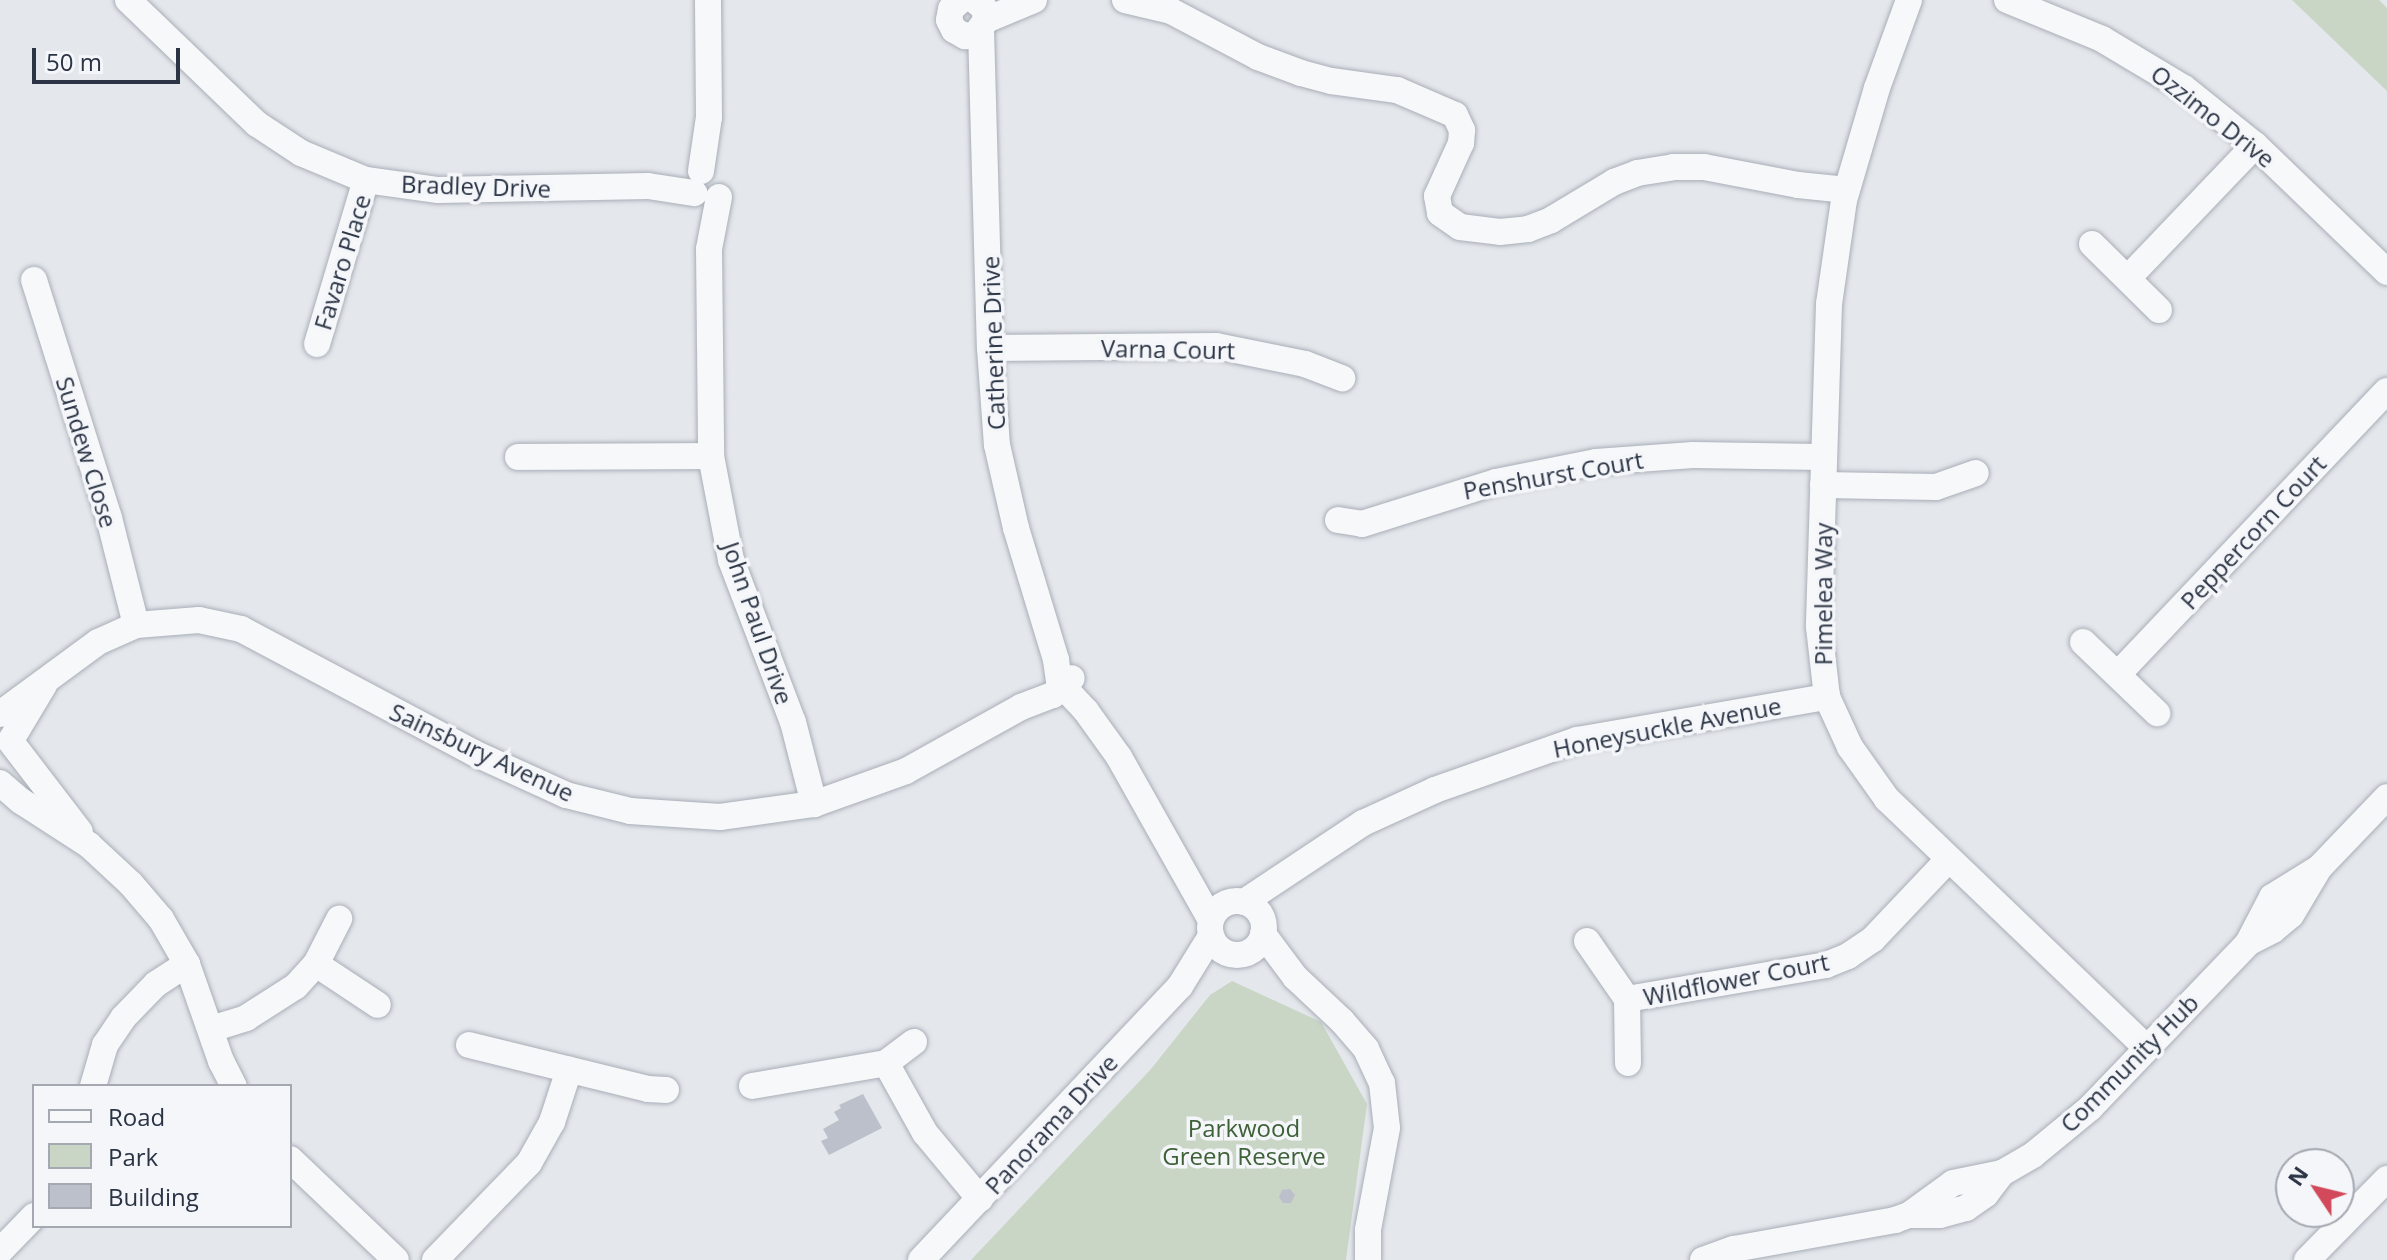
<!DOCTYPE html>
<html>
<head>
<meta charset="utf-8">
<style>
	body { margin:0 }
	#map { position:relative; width:2387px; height:1260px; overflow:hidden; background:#e4e7ec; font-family:"Open Sans",sans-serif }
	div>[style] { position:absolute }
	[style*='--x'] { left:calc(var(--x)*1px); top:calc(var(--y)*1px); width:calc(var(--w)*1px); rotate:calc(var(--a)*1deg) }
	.green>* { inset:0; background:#c9d6c5 }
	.building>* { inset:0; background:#bbc0ca }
	.roads { filter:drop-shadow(0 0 2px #a9aeb7) drop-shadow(0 0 2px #a9aeb7) }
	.minor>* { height:26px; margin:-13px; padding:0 13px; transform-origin:13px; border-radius:13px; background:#f7f8fa }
	.minor>.ring { margin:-13px; padding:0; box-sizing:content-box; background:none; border:26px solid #f7f8fa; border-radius:50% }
	span { translate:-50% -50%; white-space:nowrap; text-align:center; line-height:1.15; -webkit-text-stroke:7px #f4f6f9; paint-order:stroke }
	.street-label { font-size:24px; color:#2b3445 }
	.park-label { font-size:24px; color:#3f6138 }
	.legend { position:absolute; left:32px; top:1084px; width:260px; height:144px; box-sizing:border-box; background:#f4f6f9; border:2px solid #a4a8b1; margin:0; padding:10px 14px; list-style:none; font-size:24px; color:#2b3445 }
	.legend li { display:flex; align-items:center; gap:16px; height:40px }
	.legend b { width:40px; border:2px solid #a4a8b1 }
	.north { position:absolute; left:2275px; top:1148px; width:80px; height:80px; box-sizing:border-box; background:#f4f6f9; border:2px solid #a4a8b1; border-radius:50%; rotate:305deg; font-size:22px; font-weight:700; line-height:32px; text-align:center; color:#2b3445 }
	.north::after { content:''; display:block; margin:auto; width:28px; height:36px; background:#d1495b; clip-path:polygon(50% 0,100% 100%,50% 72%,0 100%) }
	.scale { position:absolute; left:32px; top:48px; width:148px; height:36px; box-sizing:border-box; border:4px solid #2b3445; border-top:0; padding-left:10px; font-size:24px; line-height:28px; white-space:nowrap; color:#2b3445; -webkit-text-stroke:6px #f4f6f9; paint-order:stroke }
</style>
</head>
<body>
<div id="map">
	<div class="green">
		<div style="clip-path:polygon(2292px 0,2379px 0,2387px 8px,2387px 91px)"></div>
		<div style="clip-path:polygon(1232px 981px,1321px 1022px,1367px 1104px,1346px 1260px,971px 1260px,1151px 1069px,1210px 995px)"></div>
	</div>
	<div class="building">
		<div style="clip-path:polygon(863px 1094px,882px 1128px,829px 1155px,821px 1141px,828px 1138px,823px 1129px,839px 1120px,834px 1112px,841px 1108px,839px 1105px)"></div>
		<div style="clip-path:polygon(1290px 1189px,1295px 1195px,1291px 1203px,1283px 1203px,1279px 1197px,1282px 1190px)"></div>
	</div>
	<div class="roads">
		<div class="minor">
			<div style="--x:128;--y:0;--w:179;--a:43.9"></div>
			<div style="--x:257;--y:124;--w:53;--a:33.4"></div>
			<div style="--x:301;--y:153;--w:70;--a:22.6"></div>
			<div style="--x:366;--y:180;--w:73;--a:7.9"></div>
			<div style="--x:438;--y:190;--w:210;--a:-1.1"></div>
			<div style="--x:648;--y:186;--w:47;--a:8.7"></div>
			<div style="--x:961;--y:0;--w:13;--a:138"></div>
			<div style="--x:951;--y:9;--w:11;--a:100"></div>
			<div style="--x:949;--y:20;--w:11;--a:63"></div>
			<div style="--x:954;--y:30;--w:13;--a:29"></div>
			<div style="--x:965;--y:36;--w:11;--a:-10"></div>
			<div style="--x:976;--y:34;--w:17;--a:-54"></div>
			<div style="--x:986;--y:20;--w:12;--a:-99"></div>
			<div style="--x:984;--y:8;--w:13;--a:-141"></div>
			<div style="--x:1125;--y:0;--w:47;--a:13.4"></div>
			<div style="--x:1171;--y:11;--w:98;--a:27.9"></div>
			<div style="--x:1258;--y:57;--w:46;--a:20.4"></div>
			<div style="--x:1301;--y:73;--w:31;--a:15"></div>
			<div style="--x:1331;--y:81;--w:67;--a:7.8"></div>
			<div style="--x:1397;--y:90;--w:63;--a:23.3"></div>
			<div style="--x:1455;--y:115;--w:17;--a:65"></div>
			<div style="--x:1462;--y:130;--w:13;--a:94"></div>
			<div style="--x:1461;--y:143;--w:58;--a:114.4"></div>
			<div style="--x:1437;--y:196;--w:17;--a:80"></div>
			<div style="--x:1440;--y:213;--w:24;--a:35"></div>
			<div style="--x:1460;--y:227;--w:40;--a:7.1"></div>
			<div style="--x:1500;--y:232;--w:28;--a:-6"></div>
			<div style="--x:1528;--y:229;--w:25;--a:-21"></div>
			<div style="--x:1551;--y:220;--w:74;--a:-31.1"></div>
			<div style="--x:1614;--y:182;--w:25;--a:-21"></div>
			<div style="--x:1637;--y:173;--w:36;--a:-9"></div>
			<div style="--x:1673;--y:167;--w:31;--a:0"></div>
			<div style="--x:1704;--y:167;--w:96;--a:10.8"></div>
			<div style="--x:1798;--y:185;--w:49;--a:5.8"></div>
			<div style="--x:1909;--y:0;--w:94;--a:110"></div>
			<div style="--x:1877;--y:88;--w:117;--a:106.4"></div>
			<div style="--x:1844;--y:200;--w:105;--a:98.2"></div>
			<div style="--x:1829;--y:304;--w:323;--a:91.8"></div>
			<div style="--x:1819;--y:627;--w:70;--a:83.5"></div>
			<div style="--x:1827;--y:697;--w:55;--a:65.3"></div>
			<div style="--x:1850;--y:747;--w:64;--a:54.6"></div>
			<div style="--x:1887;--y:799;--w:360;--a:43.8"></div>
			<div style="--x:2007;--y:0;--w:103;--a:22.3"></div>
			<div style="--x:2102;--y:39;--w:96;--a:30.9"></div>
			<div style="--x:2184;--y:88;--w:91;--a:38.8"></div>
			<div style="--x:2255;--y:145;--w:183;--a:43.9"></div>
			<div style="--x:986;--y:20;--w:52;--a:-22.6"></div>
			<div style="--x:981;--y:30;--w:318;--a:88.4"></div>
			<div style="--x:990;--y:348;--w:97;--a:85.9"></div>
			<div style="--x:997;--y:445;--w:85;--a:77.1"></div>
			<div style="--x:1016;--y:528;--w:138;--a:73.1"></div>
			<div style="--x:1056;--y:660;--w:22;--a:82"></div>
			<div style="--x:1059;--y:682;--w:40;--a:47"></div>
			<div style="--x:1086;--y:711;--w:57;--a:54.3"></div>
			<div style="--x:1119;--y:757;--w:187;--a:60.6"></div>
			<div style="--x:701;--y:171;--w:55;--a:-81.6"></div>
			<div style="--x:709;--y:117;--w:117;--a:-90.5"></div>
			<div style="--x:719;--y:197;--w:53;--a:100.9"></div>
			<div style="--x:709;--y:249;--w:207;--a:89.4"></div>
			<div style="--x:711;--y:456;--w:106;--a:79.1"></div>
			<div style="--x:731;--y:560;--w:173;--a:69.1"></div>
			<div style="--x:793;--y:722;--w:85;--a:75.6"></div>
			<div style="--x:2092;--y:244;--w:94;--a:44.6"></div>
			<div style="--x:2128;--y:278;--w:184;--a:-46.3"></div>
			<div style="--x:34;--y:280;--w:250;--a:72.5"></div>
			<div style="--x:109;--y:518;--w:110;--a:75.8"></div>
			<div style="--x:317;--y:344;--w:171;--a:-73.4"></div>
			<div style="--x:990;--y:348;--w:226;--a:-0.5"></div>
			<div style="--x:1216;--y:346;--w:91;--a:11.4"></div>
			<div style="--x:1305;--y:364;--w:40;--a:21"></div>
			<div style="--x:518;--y:457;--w:193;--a:-0.3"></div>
			<div style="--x:1823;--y:485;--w:113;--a:1"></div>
			<div style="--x:1936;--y:487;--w:42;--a:-19.3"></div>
			<div style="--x:1338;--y:520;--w:24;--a:9"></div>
			<div style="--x:1362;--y:524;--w:140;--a:-17.4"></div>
			<div style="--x:1496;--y:482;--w:102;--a:-11.3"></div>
			<div style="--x:1596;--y:462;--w:97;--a:-4.1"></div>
			<div style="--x:1693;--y:455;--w:128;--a:0.9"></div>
			<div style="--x:2083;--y:642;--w:103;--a:43.8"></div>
			<div style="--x:2118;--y:674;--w:390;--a:-46.5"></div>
			<div style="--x:0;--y:714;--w:122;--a:-36.3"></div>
			<div style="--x:98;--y:642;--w:42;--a:-24.1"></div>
			<div style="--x:136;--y:625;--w:63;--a:-4.5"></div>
			<div style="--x:199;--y:620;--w:43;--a:12.1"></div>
			<div style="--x:241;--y:629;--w:264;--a:28"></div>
			<div style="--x:474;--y:753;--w:101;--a:24.5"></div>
			<div style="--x:566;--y:795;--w:66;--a:14"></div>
			<div style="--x:630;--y:811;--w:90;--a:3.8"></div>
			<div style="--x:720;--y:817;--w:95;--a:-7.9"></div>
			<div style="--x:814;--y:804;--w:98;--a:-19.7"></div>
			<div style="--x:906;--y:771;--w:132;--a:-29.1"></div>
			<div style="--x:1021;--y:707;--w:34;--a:-21"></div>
			<div style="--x:1053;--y:695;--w:25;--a:-42"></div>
			<div style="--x:11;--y:740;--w:64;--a:-59"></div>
			<div style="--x:11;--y:742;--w:113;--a:52.5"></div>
			<div style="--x:0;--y:783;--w:28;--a:41"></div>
			<div style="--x:21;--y:801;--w:81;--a:32.9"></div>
			<div style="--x:89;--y:845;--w:57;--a:42.9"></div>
			<div style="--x:131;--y:884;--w:46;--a:49.4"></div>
			<div style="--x:161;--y:919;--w:52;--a:60"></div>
			<div style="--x:187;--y:964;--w:103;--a:70.7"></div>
			<div style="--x:221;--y:1061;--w:28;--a:63"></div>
			<div class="ring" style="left:1210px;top:901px;width:28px;height:28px"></div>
			<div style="--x:1244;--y:902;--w:143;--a:-33.6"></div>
			<div style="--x:1363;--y:823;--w:79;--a:-24.6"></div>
			<div style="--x:1435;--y:790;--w:151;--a:-19.4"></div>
			<div style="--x:1577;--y:740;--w:254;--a:-9.8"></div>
			<div style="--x:1263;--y:934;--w:54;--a:53.3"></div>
			<div style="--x:1295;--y:977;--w:64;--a:43.1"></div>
			<div style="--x:1342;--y:1021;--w:37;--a:49"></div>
			<div style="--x:1366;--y:1049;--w:38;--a:65"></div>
			<div style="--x:1382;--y:1083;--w:45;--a:83.7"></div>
			<div style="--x:1387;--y:1128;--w:104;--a:100.6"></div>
			<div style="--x:1368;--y:1230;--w:30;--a:90"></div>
			<div style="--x:1587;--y:941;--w:70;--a:55.4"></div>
			<div style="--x:1627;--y:999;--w:64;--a:89.1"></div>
			<div style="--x:2248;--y:943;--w:52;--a:-62.4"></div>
			<div style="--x:2272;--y:897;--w:55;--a:-31.7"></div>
			<div style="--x:316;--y:964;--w:74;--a:33.5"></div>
			<div style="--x:1627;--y:999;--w:202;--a:-9.7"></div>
			<div style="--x:1826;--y:965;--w:24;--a:-22"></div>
			<div style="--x:1848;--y:956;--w:30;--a:-34"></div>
			<div style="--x:1873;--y:939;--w:110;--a:-46.5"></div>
			<div style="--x:211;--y:1029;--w:37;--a:-17"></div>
			<div style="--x:246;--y:1018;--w:59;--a:-32.6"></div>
			<div style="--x:296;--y:986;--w:30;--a:-48"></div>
			<div style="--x:316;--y:964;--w:51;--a:-62.9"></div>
			<div style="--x:469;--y:1045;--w:184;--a:13.8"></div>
			<div style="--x:648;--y:1089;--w:18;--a:3"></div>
			<div style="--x:886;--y:1063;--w:80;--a:60.9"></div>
			<div style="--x:925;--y:1133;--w:86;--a:50.2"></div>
			<div style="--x:93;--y:1086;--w:43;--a:-73.7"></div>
			<div style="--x:105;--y:1045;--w:32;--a:-56"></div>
			<div style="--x:123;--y:1018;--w:47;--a:-45.9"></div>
			<div style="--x:156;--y:984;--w:37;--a:-33"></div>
			<div style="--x:752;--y:1086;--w:136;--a:-9.7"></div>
			<div style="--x:886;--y:1063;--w:35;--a:-37"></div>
			<div style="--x:290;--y:1159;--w:146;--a:43.6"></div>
			<div style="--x:1909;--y:1215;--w:31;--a:0"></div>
			<div style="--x:1940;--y:1215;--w:27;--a:-15"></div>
			<div style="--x:1966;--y:1208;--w:24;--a:-35"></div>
			<div style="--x:1986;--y:1194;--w:26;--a:-53"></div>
			<div style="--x:2002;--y:1173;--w:36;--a:-30"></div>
			<div style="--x:2033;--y:1155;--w:74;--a:-39.5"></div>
			<div style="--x:2090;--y:1108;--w:228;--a:-46.2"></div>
			<div style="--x:2248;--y:943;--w:28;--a:-27"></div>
			<div style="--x:2273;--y:930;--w:23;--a:-40"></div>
			<div style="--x:2291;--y:915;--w:55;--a:-59.2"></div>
			<div style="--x:2319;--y:868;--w:98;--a:-46.2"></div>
			<div style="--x:0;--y:1251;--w:49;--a:-45.8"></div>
			<div style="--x:435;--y:1260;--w:135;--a:-45.9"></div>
			<div style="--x:529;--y:1163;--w:47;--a:-60.7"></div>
			<div style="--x:552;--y:1122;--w:55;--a:-71.9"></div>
			<div style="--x:921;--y:1260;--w:377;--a:-46.6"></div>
			<div style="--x:1180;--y:986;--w:59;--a:-58.2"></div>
			<div style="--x:1703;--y:1260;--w:33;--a:-20"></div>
			<div style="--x:1734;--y:1249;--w:164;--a:-10.2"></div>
			<div style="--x:1895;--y:1220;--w:15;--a:-20"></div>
			<div style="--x:1909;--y:1215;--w:54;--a:-36"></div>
			<div style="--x:1953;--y:1183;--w:50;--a:-11.5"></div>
			<div style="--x:2307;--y:1260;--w:114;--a:-45.4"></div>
		</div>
	</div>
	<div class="street-label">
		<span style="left:2213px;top:116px;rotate:38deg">Ozzimo Drive</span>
		<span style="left:476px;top:186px;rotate:2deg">Bradley Drive</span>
		<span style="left:342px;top:262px;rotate:-73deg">Favaro Place</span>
		<span style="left:993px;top:343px;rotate:-92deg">Catherine Drive</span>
		<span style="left:1168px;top:349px;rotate:1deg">Varna Court</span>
		<span style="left:87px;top:452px;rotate:73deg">Sundew Close</span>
		<span style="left:1553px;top:475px;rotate:-10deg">Penshurst Court</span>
		<span style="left:2253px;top:532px;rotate:-47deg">Peppercorn Court</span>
		<span style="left:1823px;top:594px;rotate:-90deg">Pimelea Way</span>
		<span style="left:758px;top:623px;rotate:71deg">John Paul Drive</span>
		<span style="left:1667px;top:727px;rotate:-11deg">Honeysuckle Avenue</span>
		<span style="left:482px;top:752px;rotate:25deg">Sainsbury Avenue</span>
		<span style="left:1736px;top:979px;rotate:-11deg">Wildflower Court</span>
		<span style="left:2129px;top:1063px;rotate:-45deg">Community Hub</span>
		<span style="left:1051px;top:1124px;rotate:-47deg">Panorama Drive</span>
	</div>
	<div class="park-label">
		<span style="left:1244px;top:1142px">Parkwood<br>Green Reserve</span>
	</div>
	<ul class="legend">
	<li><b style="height:10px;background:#f7f8fa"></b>Road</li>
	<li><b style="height:22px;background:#c9d6c5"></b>Park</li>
	<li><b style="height:22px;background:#bbc0ca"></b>Building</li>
	</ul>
	<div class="north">N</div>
	<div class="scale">50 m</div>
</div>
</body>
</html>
